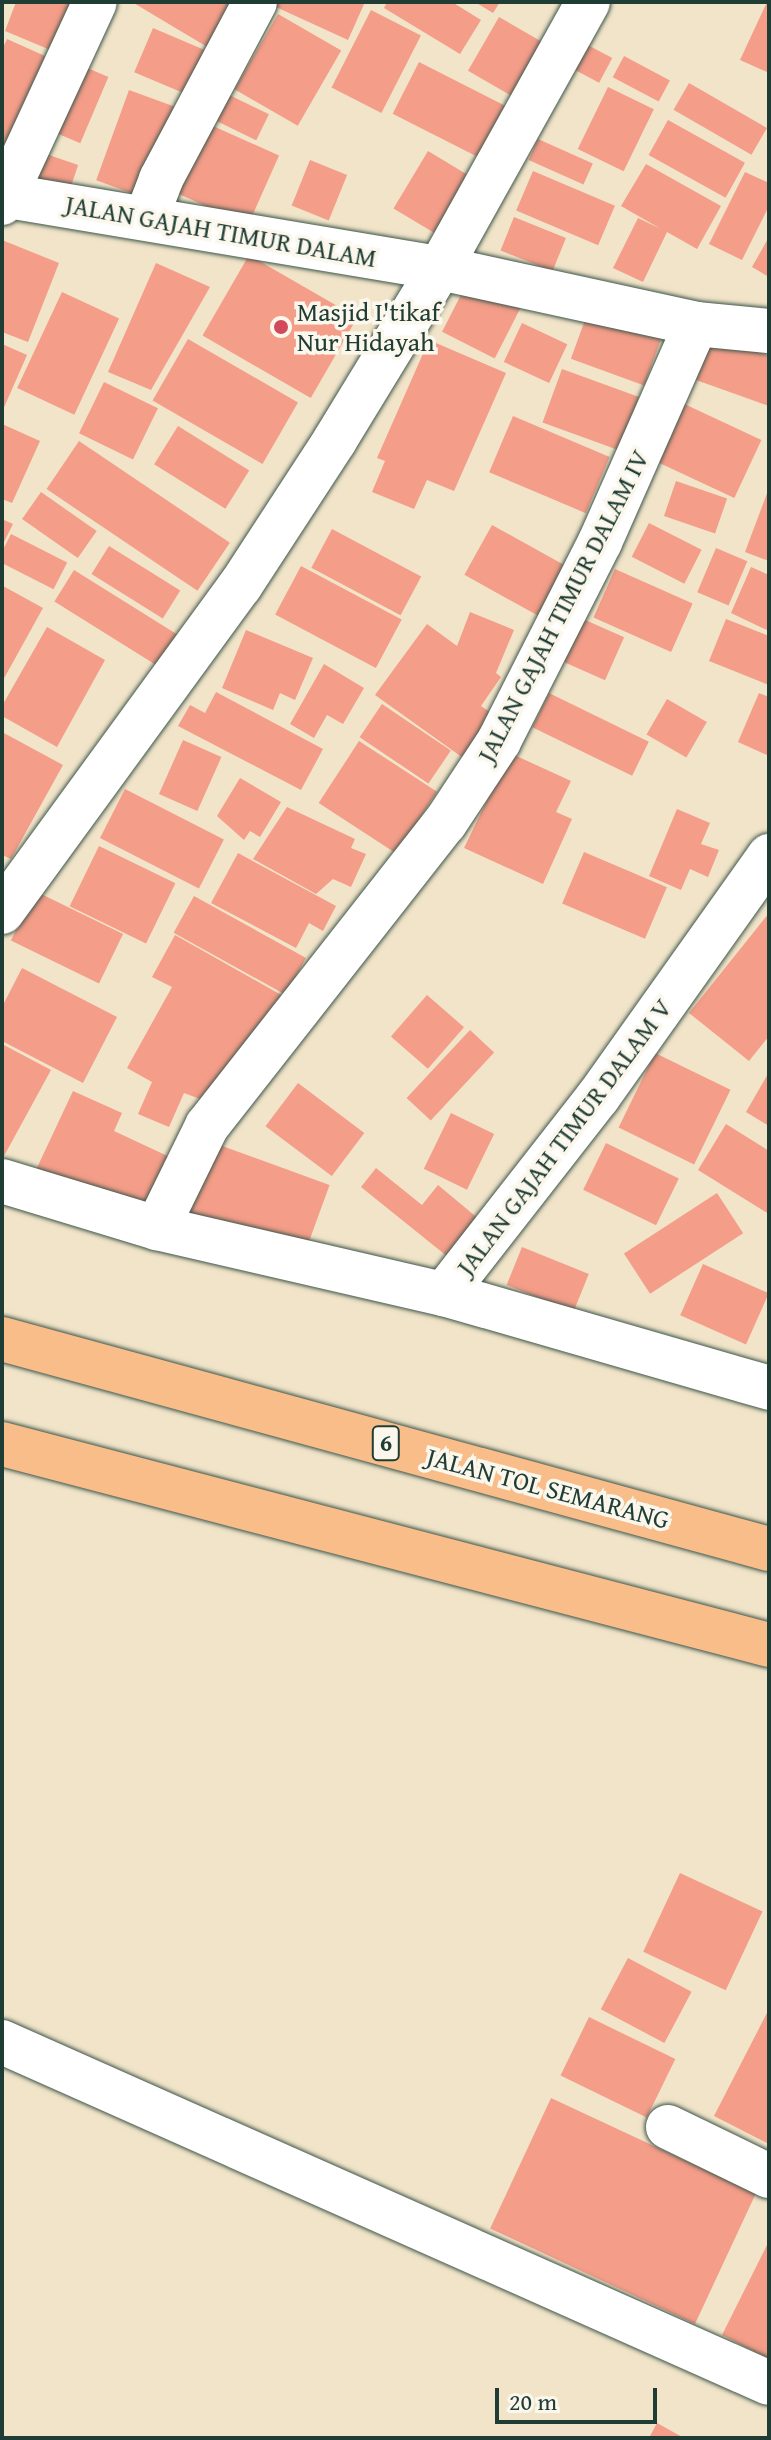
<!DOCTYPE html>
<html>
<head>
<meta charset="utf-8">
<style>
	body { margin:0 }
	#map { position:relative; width:771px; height:2440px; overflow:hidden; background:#f1e4c9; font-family:"Gentium Book Plus",serif }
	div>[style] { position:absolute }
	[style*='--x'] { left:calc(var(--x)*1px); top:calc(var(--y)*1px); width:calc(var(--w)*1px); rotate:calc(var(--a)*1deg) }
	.building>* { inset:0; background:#f49d89; transform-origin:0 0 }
	.roads { filter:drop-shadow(0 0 2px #3e564a) drop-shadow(0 0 2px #3e564a) }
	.street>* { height:44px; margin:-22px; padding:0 22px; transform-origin:22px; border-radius:22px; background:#fff }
	.highway>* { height:44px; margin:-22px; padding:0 22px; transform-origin:22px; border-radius:22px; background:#f8bd89 }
	.dots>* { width:22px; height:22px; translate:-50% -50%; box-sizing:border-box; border:4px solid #fbf7ec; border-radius:50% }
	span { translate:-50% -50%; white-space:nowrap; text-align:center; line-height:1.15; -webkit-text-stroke:7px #fbf7ec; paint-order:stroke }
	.shield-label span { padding:2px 6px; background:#fbf7ec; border:2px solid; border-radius:6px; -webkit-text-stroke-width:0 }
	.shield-label { font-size:24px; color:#1f3d34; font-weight:700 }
	.street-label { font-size:26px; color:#1f3d34 }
	.poi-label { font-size:26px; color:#1f3d34 }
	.left { translate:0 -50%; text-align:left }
	.frame { position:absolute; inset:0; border:4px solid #1f3d34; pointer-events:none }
	.scale { position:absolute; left:495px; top:2388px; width:162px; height:36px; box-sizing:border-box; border:4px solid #1f3d34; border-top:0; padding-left:10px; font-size:24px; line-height:28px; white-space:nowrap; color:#1f3d34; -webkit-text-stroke:6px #fbf7ec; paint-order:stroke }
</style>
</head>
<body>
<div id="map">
	<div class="building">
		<div style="clip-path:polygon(16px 2px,74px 2px,60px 54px,5px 31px)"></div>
		<div style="clip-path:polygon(132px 2px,234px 2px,209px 48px)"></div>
		<div style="clip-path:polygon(265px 2px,365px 2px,348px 40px)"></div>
		<div style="clip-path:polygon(387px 2px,452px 2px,481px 20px,460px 54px,384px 8px)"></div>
		<div style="clip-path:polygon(475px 2px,500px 2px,493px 13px)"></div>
		<div style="clip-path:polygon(767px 2px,769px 2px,769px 73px,740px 60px)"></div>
		<div style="left:371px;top:10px;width:56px;height:87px;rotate:27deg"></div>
		<div style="left:278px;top:14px;width:73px;height:87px;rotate:30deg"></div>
		<div style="left:499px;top:17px;width:58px;height:62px;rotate:30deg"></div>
		<div style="left:153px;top:28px;width:56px;height:48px;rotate:23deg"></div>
		<div style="clip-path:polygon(7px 39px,54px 60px,2px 169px,2px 50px)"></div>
		<div style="left:584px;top:43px;width:32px;height:28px;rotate:28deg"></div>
		<div style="left:624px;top:56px;width:52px;height:24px;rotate:28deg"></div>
		<div style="left:419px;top:62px;width:110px;height:58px;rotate:27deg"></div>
		<div style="left:78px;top:64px;width:33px;height:72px;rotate:23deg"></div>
		<div style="left:689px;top:83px;width:90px;height:31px;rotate:30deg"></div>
		<div style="left:608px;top:87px;width:51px;height:69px;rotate:26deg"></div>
		<div style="left:215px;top:88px;width:60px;height:29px;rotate:26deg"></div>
		<div style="left:129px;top:90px;width:54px;height:96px;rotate:20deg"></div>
		<div style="left:195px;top:118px;width:92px;height:76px;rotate:24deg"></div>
		<div style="left:668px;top:120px;width:88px;height:40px;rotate:29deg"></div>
		<div style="left:538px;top:139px;width:60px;height:23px;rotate:24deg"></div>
		<div style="left:428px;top:151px;width:61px;height:67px;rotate:31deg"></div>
		<div style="left:46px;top:154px;width:34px;height:31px;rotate:19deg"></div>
		<div style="left:310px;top:160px;width:40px;height:49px;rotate:22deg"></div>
		<div style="clip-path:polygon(646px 164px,721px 206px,697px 249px,667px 232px,643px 282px,613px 268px,638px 218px,661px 229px,621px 206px)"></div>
		<div style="left:533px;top:171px;width:89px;height:43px;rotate:23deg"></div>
		<div style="clip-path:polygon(745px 172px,769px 183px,769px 206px,742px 260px,709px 244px)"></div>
		<div style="left:514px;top:217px;width:56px;height:36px;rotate:22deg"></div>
		<div style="clip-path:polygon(769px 237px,769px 277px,752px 267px)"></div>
		<div style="clip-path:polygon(2px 240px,59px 263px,28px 342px,2px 332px)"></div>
		<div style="left:249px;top:255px;width:125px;height:93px;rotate:30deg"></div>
		<div style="clip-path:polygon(156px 263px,210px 287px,151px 390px,108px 372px)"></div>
		<div style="left:468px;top:281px;width:59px;height:57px;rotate:27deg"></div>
		<div style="left:62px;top:292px;width:63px;height:106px;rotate:25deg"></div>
		<div style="left:589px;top:309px;width:78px;height:53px;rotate:20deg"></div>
		<div style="left:522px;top:323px;width:50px;height:43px;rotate:25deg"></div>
		<div style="clip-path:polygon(712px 335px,769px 356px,769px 406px,696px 380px)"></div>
		<div style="left:188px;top:339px;width:127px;height:71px;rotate:30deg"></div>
		<div style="clip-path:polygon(429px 340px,506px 373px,454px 491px,427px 480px,414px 509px,372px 492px,385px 461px,377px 458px)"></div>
		<div style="clip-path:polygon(2px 344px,27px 355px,2px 412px)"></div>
		<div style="left:562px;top:369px;width:82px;height:57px;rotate:20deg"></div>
		<div style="left:104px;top:382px;width:60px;height:57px;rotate:26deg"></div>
		<div style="left:678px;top:401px;width:92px;height:64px;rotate:25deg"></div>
		<div style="left:513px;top:416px;width:105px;height:61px;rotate:23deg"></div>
		<div style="clip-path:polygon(2px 424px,40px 441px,12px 503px,2px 499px)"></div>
		<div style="left:178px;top:426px;width:84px;height:45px;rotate:32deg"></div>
		<div style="left:79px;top:441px;width:182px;height:58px;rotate:34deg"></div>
		<div style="left:676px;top:481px;width:54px;height:37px;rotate:19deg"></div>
		<div style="clip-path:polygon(769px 488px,769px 561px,745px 552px)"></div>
		<div style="left:41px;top:492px;width:68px;height:33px;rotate:35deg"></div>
		<div style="clip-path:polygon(2px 519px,13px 524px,2px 546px)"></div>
		<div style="left:649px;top:523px;width:59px;height:38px;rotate:27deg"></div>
		<div style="left:492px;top:525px;width:100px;height:57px;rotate:29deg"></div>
		<div style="left:332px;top:529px;width:101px;height:44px;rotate:28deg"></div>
		<div style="left:11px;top:534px;width:63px;height:30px;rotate:27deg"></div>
		<div style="left:109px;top:546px;width:84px;height:33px;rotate:32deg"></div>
		<div style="left:716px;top:548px;width:34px;height:48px;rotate:23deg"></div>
		<div style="left:301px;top:566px;width:114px;height:55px;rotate:28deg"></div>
		<div style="clip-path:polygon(751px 567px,769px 575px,769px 631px,731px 613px)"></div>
		<div style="left:615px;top:569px;width:85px;height:53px;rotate:24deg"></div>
		<div style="left:74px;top:570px;width:126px;height:37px;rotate:32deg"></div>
		<div style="clip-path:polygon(3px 586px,43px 608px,2px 682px,2px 588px)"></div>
		<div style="clip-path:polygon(470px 612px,514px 630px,496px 673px,501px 677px,481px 706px,497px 717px,466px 760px,375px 695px,427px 624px,457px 646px)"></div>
		<div style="left:583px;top:619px;width:45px;height:47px;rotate:24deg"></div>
		<div style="clip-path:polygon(726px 619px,769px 636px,769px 685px,709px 661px)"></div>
		<div style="clip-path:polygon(47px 627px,105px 660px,57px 747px,2px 716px,2px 706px)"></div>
		<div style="clip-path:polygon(246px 630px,313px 658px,295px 700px,280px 693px,273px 710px,222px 688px)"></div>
		<div style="clip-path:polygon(324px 664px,364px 688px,343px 724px,327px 715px,314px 738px,290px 724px)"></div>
		<div style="clip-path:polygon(216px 692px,323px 749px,301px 790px,178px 726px,190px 705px,205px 713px)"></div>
		<div style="left:549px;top:693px;width:111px;height:38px;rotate:26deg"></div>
		<div style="clip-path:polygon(759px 693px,769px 697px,769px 756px,738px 742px)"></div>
		<div style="left:667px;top:699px;width:46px;height:41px;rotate:30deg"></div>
		<div style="left:382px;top:704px;width:83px;height:40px;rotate:34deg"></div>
		<div style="clip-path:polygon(2px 732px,63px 765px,11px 859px,2px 855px)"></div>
		<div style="left:183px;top:740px;width:42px;height:59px;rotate:24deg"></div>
		<div style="left:359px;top:741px;width:93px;height:74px;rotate:33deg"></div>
		<div style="clip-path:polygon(510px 753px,571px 781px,556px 812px,572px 819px,543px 884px,464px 848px)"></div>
		<div style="clip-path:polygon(240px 778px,281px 802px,260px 837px,250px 831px,244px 840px,217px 816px)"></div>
		<div style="left:125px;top:789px;width:111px;height:55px;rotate:27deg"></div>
		<div style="clip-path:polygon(287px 807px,355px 839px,351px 848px,366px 854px,351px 887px,333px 879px,316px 894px,253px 859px)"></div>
		<div style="clip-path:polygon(677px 809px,710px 823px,701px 844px,719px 850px,708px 877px,690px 869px,681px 890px,649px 876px)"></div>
		<div style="left:99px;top:846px;width:85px;height:67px;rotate:26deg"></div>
		<div style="left:584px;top:852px;width:90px;height:56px;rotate:23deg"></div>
		<div style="clip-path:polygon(238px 853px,336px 906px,323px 931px,309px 923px,296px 948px,211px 903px)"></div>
		<div style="left:35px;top:891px;width:98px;height:55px;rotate:26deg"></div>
		<div style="left:194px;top:896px;width:128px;height:42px;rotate:29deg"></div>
		<div style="clip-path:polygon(769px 913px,769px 1036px,749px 1061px,689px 1013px)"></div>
		<div style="clip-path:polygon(175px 935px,283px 996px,208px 1102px,184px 1093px,169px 1127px,138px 1114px,152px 1082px,127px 1068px,172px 987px,152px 977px)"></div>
		<div style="clip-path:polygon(22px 968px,117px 1017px,83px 1083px,2px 1041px,2px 1007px)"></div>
		<div style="left:427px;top:995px;width:49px;height:55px;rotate:41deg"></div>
		<div style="left:470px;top:1030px;width:33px;height:93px;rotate:43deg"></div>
		<div style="clip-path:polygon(2px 1044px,51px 1070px,4px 1156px,2px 1155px)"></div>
		<div style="left:655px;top:1053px;width:84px;height:83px;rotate:26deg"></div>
		<div style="clip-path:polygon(769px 1072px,769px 1126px,746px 1112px)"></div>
		<div style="left:298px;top:1083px;width:83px;height:54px;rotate:37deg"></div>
		<div style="clip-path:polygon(73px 1091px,122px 1113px,114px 1131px,174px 1159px,144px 1222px,35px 1172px)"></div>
		<div style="left:451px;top:1113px;width:48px;height:62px;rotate:26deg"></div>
		<div style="clip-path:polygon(726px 1124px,769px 1151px,769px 1214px,698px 1170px)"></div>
		<div style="left:214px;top:1143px;width:123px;height:74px;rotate:20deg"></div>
		<div style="left:606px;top:1143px;width:81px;height:52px;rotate:26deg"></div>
		<div style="clip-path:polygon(376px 1168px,422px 1205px,438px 1185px,480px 1220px,448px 1257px,361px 1187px)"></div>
		<div style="left:717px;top:1193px;width:48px;height:111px;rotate:57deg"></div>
		<div style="left:522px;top:1247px;width:72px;height:41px;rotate:22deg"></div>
		<div style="left:703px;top:1264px;width:72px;height:56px;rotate:24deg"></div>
		<div style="left:680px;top:1873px;width:91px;height:87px;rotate:25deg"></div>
		<div style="left:628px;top:1958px;width:72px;height:58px;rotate:28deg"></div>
		<div style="clip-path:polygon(769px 2009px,769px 2144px,714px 2116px)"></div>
		<div style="left:589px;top:2017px;width:96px;height:65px;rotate:26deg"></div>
		<div style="left:551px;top:2098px;width:226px;height:144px;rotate:25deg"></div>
		<div style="clip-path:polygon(769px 2241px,769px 2359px,722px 2335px)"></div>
		<div style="clip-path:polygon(657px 2423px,684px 2438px,649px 2438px)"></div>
	</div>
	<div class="roads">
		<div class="street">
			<div style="--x:2;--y:195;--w:444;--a:9.5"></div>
			<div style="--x:440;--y:268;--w:262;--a:12.3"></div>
			<div style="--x:696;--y:324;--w:73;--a:5.5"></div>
			<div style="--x:2;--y:203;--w:221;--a:-65.2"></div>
			<div style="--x:147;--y:216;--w:40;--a:-69"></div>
			<div style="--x:161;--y:179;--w:200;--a:-62"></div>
			<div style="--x:2;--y:912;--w:404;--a:-53.9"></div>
			<div style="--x:240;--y:586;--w:174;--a:-56.9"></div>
			<div style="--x:335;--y:440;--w:202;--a:-58.6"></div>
			<div style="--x:440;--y:268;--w:304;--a:-60.9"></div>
			<div style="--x:2;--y:1181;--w:162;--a:16.9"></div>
			<div style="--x:157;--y:1228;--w:294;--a:13"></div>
			<div style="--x:444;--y:1294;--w:250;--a:-52"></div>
			<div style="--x:598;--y:1097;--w:296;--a:-54.6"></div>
			<div style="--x:157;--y:1228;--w:114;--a:-63.9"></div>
			<div style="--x:207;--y:1126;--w:385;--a:-51.9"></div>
			<div style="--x:445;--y:823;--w:98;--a:-56.6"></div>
			<div style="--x:499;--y:741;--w:223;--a:-63.1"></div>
			<div style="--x:600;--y:542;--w:238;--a:-66.2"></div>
			<div style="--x:444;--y:1294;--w:338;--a:16.1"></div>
			<div style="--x:2;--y:2042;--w:839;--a:23.97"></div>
			<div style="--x:668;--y:2127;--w:112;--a:25.9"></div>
		</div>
		<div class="highway">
			<div style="--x:2;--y:1339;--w:795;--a:15.31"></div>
			<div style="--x:2;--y:1444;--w:793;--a:14.68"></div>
		</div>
	</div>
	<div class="dots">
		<div style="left:281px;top:327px;background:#d1495b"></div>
	</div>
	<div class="shield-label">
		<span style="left:386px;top:1443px">6</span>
	</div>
	<div class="street-label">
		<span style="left:221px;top:231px;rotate:10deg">JALAN GAJAH TIMUR DALAM</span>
		<span style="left:563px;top:606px;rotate:-63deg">JALAN GAJAH TIMUR DALAM IV</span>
		<span style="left:564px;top:1137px;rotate:-53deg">JALAN GAJAH TIMUR DALAM V</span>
		<span style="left:548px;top:1488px;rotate:15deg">JALAN TOL SEMARANG</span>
	</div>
	<div class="poi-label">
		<span class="left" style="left:297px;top:327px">Masjid I'tikaf<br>Nur Hidayah</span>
	</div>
	<div class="frame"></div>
	<div class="scale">20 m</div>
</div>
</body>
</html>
